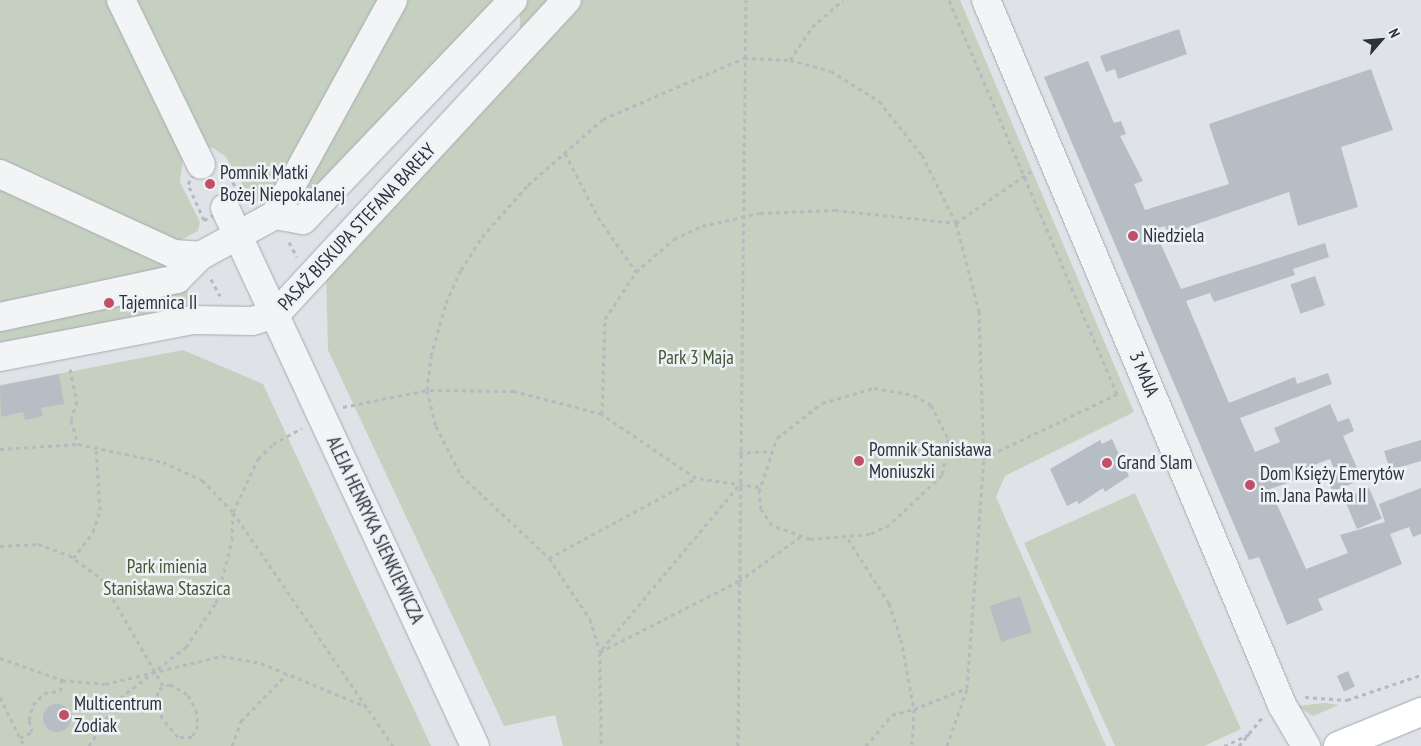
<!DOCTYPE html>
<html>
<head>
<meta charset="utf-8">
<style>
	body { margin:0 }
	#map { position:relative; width:1421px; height:746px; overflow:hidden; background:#dfe3e7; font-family:"PT Sans Narrow",sans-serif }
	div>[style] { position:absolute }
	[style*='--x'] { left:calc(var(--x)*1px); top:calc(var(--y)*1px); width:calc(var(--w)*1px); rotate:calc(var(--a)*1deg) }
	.green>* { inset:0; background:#c6d0c1; transform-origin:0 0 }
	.building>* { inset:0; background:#b7bdc4; transform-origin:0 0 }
	.round { border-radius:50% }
	.path>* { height:3px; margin-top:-1.5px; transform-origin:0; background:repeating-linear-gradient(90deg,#b6babe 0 4px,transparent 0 8px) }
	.roads { filter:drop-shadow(0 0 1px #a5aab1) drop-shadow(0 0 1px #a5aab1) }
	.minor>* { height:28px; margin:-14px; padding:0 14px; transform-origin:14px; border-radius:14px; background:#f2f4f6 }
	.major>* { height:28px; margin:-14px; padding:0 14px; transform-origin:14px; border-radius:14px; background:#fff }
	.dots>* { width:14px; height:14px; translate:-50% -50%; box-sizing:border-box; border:2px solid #eff2f5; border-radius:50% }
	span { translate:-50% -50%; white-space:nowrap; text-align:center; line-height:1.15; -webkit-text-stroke:5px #eff2f5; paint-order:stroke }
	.poi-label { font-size:19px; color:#2a323d }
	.left { translate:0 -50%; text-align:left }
	.street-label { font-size:19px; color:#2a323d }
	.park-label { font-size:19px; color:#405738 }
	.north { position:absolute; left:1356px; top:15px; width:50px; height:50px; -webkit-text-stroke:4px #eff2f5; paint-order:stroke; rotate:63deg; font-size:14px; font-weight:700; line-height:20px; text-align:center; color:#2a323d }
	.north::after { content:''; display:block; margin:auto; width:18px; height:22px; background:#2a323d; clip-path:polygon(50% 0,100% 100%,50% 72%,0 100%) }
</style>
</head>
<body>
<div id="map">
	<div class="green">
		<div style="clip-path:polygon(0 0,113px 0,183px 158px,180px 182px,200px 222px,198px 231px,174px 243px,0 166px)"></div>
		<div style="clip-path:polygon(129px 0,386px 0,286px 187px,254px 203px,225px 156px,213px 148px,200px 147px)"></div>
		<div style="clip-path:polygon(398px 0,504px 0,298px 207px,292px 197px)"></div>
		<div style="left:520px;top:0;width:35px;height:312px"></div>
		<div style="clip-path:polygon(582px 0,960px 0,1134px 412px,1005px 476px,996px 497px,1106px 746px,563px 746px,555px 715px,504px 726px,328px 350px,326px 270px)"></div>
		<div style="clip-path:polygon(0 184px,176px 269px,0 310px)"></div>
		<div style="clip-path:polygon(187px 286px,190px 307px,0 349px,0 322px)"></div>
		<div style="clip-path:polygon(183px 350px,263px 384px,431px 746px,0 746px,0 385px)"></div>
		<div style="clip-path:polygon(1135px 493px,1241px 729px,1204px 746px,1115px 746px,1024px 543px)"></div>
		<div style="clip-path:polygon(1325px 703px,1339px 705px,1313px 716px,1297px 706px)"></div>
	</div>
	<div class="building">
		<div style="clip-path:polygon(1179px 29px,1187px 54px,1118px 79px,1115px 69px,1106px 72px,1100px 56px)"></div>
		<div style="clip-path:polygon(1088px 61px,1114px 123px,1121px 121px,1126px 134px,1120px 136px,1143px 181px,1134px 184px,1145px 210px,1229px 184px,1209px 124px,1371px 69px,1393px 130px,1341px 147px,1358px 207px,1298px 226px,1289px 192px,1168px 234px,1165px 226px,1154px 229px,1181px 289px,1325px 243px,1329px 257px,1293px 269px,1295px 275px,1214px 302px,1210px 293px,1186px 301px,1229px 403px,1295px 377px,1297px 384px,1328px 373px,1332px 384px,1240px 418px,1255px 452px,1280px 442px,1274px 428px,1330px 404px,1338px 422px,1349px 418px,1354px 431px,1343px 436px,1362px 479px,1333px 492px,1324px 473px,1334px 469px,1330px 459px,1293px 473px,1296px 480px,1270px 489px,1306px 569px,1348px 553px,1340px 535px,1385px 522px,1379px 504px,1421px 488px,1421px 534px,1413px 537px,1409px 527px,1390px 534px,1402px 564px,1318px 599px,1323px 610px,1287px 625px,1259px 557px,1249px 560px,1246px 553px,1044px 77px)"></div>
		<div style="left:1315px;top:276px;width:31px;height:26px;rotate:71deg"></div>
		<div style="clip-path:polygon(59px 374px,64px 404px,41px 408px,43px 416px,25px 420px,23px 412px,1px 417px,0 386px)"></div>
		<div style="clip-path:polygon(1112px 439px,1129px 476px,1105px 492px,1103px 488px,1079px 504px,1077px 501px,1067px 506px,1050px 469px,1100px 440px,1102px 444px)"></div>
		<div style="clip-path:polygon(1421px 440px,1421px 461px,1390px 470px,1384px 451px)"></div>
		<div style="left:1369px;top:488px;width:33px;height:27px;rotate:67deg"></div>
		<div style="left:1020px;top:596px;width:38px;height:32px;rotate:72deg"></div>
		<div style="left:1348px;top:671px;width:17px;height:12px;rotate:66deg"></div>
		<div class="round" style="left:43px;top:704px;width:28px;height:28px"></div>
	</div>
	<div class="path">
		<div style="--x:790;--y:60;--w:40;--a:-56"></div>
		<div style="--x:812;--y:27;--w:41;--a:-41.1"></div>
		<div style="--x:565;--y:153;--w:72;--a:62.7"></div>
		<div style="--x:598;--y:217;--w:67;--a:55.4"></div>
		<div style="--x:212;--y:162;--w:14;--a:25"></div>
		<div style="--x:225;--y:168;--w:37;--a:61"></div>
		<div style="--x:243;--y:200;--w:44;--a:152.9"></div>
		<div style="--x:204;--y:220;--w:39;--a:-114"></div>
		<div style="--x:188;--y:184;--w:21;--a:-61"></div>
		<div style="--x:198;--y:166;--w:15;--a:-16"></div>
		<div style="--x:289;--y:242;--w:17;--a:62"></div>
		<div style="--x:211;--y:279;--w:19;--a:62"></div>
		<div style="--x:70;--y:369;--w:33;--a:78"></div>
		<div style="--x:77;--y:401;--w:20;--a:108"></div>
		<div style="--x:71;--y:420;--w:25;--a:74"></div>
		<div style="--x:874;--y:388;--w:41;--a:9.9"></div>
		<div style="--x:914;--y:395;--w:20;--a:30"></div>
		<div style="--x:931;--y:405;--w:38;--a:63"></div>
		<div style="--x:948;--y:439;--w:36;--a:99"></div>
		<div style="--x:942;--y:475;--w:73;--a:136.7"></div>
		<div style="--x:889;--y:525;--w:21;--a:155"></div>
		<div style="--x:870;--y:534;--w:60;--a:175.2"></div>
		<div style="--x:810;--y:539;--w:40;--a:-159.8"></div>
		<div style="--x:772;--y:525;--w:19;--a:-125"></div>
		<div style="--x:761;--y:509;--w:17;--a:-97"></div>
		<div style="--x:759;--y:492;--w:57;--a:-71.6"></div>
		<div style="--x:777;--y:438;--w:57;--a:-37.9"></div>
		<div style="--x:822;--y:403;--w:54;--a:-16.1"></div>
		<div style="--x:343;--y:407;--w:86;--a:-11.4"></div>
		<div style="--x:427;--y:390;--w:37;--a:76"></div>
		<div style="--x:436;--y:426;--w:55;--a:63"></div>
		<div style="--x:461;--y:475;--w:121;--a:43.3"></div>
		<div style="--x:549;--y:558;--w:73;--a:56.1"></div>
		<div style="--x:590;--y:619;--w:34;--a:73"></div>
		<div style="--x:600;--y:652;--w:94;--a:89.4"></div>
		<div style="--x:602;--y:414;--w:91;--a:-165.4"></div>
		<div style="--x:514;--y:391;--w:87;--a:-179.3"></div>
		<div style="--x:427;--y:390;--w:34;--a:-83"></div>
		<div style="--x:431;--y:356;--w:55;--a:-74.2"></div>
		<div style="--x:446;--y:303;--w:36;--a:-66"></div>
		<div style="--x:461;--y:270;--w:39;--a:-58"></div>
		<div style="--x:482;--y:237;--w:69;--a:-48.5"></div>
		<div style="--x:528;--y:185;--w:100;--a:-41.3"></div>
		<div style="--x:603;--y:119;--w:154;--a:-23.4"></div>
		<div style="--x:744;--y:58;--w:46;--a:2.5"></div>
		<div style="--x:790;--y:60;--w:42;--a:15"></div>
		<div style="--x:831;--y:71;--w:57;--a:32"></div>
		<div style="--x:879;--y:101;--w:69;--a:51.5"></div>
		<div style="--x:922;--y:155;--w:76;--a:63.4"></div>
		<div style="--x:956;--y:223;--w:91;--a:75.4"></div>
		<div style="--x:979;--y:311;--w:147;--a:88.1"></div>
		<div style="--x:984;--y:458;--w:37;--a:-177"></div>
		<div style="--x:0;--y:449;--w:78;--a:-3.7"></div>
		<div style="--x:78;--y:444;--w:87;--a:12"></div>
		<div style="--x:163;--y:462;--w:43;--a:24.8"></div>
		<div style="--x:202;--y:480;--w:45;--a:45.9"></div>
		<div style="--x:233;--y:512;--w:283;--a:55.6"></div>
		<div style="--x:739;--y:453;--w:30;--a:-4"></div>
		<div style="--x:759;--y:487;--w:64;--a:-171.9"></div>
		<div style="--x:696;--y:478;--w:114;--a:-145.8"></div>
		<div style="--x:602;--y:414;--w:95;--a:-88.2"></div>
		<div style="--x:605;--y:319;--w:56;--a:-56.6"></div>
		<div style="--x:636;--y:272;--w:50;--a:-41"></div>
		<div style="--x:674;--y:239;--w:31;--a:-25"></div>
		<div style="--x:702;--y:226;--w:59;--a:-12.6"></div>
		<div style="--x:760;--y:213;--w:75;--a:-2.3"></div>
		<div style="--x:835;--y:210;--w:122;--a:6.1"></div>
		<div style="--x:956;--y:223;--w:91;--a:-34.7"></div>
		<div style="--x:848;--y:539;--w:76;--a:57.4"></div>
		<div style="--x:889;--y:603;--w:38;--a:72"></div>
		<div style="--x:901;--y:639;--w:71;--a:79.5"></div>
		<div style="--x:914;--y:709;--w:57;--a:-21.6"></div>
		<div style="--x:967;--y:688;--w:231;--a:-85.8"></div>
		<div style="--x:984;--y:458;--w:148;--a:-25.7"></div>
		<div style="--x:1117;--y:394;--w:428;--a:-113.1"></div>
		<div style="--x:0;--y:546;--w:38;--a:-3"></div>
		<div style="--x:38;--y:544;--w:33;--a:20"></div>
		<div style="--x:69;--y:555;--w:39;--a:36"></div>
		<div style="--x:101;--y:578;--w:125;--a:60.1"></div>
		<div style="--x:73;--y:558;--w:33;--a:-52"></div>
		<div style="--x:93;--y:532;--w:23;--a:-72"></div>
		<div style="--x:100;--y:510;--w:63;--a:-93.6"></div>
		<div style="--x:549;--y:558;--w:166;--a:-28.4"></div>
		<div style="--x:602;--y:649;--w:214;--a:-50.1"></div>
		<div style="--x:600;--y:652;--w:156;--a:-27.1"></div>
		<div style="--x:739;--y:581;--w:75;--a:-35.8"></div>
		<div style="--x:0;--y:658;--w:66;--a:19.5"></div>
		<div style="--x:62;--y:680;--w:43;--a:5.3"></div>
		<div style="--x:105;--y:684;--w:120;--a:-13.5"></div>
		<div style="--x:222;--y:656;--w:40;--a:10"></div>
		<div style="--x:261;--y:663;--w:115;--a:22.5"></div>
		<div style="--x:170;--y:684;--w:21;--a:31"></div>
		<div style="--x:188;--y:695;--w:17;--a:62"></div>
		<div style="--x:196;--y:710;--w:15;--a:82"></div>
		<div style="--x:198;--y:725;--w:13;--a:117"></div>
		<div style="--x:192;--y:737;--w:14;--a:180"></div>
		<div style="--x:178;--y:737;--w:25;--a:-130"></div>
		<div style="--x:162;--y:718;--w:23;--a:-103"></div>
		<div style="--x:157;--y:696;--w:7;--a:-74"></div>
		<div style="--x:159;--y:689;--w:12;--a:-24"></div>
		<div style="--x:0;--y:697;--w:55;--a:63.9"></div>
		<div style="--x:1305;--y:697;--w:42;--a:4.1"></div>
		<div style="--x:1347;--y:700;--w:78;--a:-18.7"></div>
		<div style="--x:20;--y:738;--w:13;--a:-27"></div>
		<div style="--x:32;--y:732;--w:12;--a:-104"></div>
		<div style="--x:29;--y:720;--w:16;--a:-75"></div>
		<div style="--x:33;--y:705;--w:16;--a:-47"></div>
		<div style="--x:44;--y:693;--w:16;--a:-7"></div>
		<div style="--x:60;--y:691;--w:11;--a:-80"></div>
		<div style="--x:89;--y:746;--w:57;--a:-57.1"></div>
		<div style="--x:120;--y:698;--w:83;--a:-37.7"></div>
		<div style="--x:186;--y:647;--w:53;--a:-55.7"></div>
		<div style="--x:216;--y:603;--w:65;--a:-75.7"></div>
		<div style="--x:232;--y:540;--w:28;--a:-88"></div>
		<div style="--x:233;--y:512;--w:59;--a:-64.7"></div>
		<div style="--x:258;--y:459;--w:21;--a:-45"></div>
		<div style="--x:273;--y:444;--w:33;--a:-29"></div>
		<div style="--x:232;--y:746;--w:27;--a:-70"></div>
		<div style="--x:241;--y:721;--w:66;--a:-45.6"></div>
		<div style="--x:738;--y:746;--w:746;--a:-89.39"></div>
		<div style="--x:866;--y:746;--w:40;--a:-50"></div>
		<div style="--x:892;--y:715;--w:23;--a:-15"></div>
		<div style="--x:914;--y:709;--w:37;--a:93"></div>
		<div style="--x:947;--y:746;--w:60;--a:-70.7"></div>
		<div style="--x:1224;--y:746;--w:29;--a:-25"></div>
		<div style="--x:1239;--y:746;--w:36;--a:-51"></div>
	</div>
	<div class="roads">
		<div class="minor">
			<div style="--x:121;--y:0;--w:183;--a:64.1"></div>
			<div style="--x:986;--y:0;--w:765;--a:67.22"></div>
			<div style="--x:1282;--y:705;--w:48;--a:59.7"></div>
			<div style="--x:0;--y:174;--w:192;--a:24.7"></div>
			<div style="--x:174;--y:254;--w:26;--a:4"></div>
			<div style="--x:225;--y:208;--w:593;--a:65.08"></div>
			<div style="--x:275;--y:215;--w:28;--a:10"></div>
			<div style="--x:303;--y:220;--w:304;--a:-46.3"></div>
			<div style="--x:0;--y:317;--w:181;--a:-12.1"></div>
			<div style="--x:177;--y:279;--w:33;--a:-45"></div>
			<div style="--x:200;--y:256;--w:85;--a:-28.7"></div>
			<div style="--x:275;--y:215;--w:245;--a:-61.2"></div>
			<div style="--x:0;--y:357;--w:196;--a:-10.9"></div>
			<div style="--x:192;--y:320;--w:60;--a:1"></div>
			<div style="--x:252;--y:321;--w:25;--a:-16"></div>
			<div style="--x:276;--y:314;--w:428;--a:-47.2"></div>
		</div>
		<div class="major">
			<div style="--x:1338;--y:746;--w:90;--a:-22.3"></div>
		</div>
	</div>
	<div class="dots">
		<div style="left:210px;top:184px;background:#c24f68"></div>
		<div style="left:1133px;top:236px;background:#c24f68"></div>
		<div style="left:109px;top:303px;background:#c24f68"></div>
		<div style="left:859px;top:461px;background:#c24f68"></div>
		<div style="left:1107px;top:463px;background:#c24f68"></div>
		<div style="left:1250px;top:485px;background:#c24f68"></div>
		<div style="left:64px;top:715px;background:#c24f68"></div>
	</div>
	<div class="poi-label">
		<span class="left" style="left:220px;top:184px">Pomnik Matki<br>Bożej Niepokalanej</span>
		<span class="left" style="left:1143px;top:236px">Niedziela</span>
		<span class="left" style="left:119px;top:303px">Tajemnica II</span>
		<span class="left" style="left:869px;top:461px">Pomnik Stanisława<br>Moniuszki</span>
		<span class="left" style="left:1117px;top:463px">Grand Slam</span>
		<span class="left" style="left:1260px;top:485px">Dom Księży Emerytów<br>im. Jana Pawła II</span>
		<span class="left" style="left:74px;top:715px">Multicentrum<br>Zodiak</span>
	</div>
	<div class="street-label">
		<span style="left:357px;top:227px;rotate:-47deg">PASAŻ BISKUPA STEFANA BAREŁY</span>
		<span style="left:1144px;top:374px;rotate:67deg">3 MAJA</span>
		<span style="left:375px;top:530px;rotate:65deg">ALEJA HENRYKA SIENKIEWICZA</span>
	</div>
	<div class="park-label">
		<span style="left:696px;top:358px">Park 3 Maja</span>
		<span style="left:167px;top:578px">Park imienia<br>Stanisława Staszica</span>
	</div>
	<div class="north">N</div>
</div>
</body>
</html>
